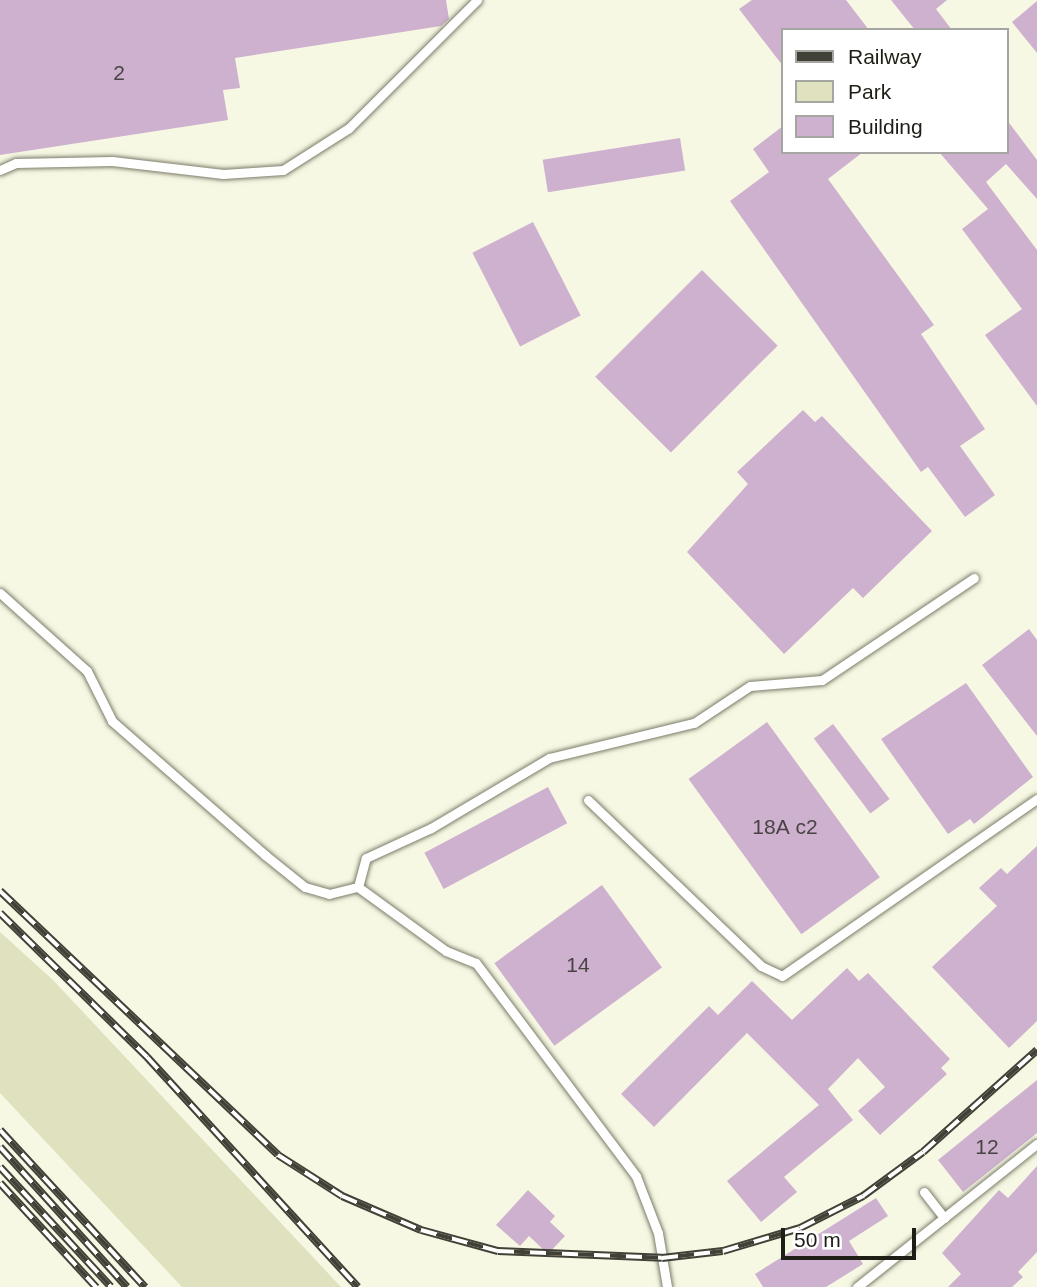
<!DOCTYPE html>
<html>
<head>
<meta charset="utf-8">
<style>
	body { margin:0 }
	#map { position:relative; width:1037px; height:1287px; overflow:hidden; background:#f7f8e3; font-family:Helvetica,sans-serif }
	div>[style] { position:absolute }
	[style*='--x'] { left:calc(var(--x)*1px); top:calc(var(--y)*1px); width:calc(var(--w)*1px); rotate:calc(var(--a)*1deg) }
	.green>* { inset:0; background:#e0e1bf }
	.building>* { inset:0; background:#cdb1cf; transform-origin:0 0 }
	.roads { filter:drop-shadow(0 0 2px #7c7c6a) drop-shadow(0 0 2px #7c7c6a) }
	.service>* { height:9px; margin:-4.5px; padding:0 4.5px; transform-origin:4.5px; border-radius:4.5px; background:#fff }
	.rail>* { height:8px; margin-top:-4px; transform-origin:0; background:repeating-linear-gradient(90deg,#fff 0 16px,#414137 0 32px); box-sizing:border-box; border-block:2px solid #414137 }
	span { translate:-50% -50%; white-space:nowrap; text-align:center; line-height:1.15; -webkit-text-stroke:5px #fff; paint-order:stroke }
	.number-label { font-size:21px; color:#4a4344 }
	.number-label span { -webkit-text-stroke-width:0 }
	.legend { position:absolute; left:781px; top:28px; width:228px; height:126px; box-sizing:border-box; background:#fff; border:2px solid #a5a5a2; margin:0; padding:9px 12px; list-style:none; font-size:21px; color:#1e1e16 }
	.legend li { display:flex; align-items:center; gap:14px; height:35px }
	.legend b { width:35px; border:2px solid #a5a5a2 }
	.scale { position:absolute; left:781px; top:1228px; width:135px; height:32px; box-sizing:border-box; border:4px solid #1e1e16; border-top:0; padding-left:9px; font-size:21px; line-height:24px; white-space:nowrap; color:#1e1e16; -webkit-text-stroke:5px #fff; paint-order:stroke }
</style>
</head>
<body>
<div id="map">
	<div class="green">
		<div style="clip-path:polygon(0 932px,53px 980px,341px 1287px,182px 1287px,0 1093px)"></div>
	</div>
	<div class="building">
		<div style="clip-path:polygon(0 0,446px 0,449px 19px,441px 26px,235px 58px,240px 88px,223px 90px,228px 120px,0 155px)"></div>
		<div style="clip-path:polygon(752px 0,846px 0,869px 30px,783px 30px,783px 66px,739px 9px)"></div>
		<div style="clip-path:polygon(891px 0,947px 0,936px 9px,952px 30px,915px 30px)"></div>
		<div style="clip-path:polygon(1037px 1px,1037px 53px,1012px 22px)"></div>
		<div style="clip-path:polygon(1007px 120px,1037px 160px,1037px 199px,1006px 164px,986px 182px,1037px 250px,1037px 406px,985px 335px,1022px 309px,962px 229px,988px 209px,939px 152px,1007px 152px)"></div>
		<div style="clip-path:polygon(783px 126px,783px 152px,863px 152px,828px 179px,934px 325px,921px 334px,985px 429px,960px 446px,995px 495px,965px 517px,928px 467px,921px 472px,730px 201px,769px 172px,753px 149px)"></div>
		<div style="left:680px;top:138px;width:33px;height:139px;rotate:81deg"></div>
		<div style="left:533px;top:222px;width:105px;height:68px;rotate:63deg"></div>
		<div style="left:702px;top:270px;width:107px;height:151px;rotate:45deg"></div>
		<div style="clip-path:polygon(803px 410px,815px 422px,822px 416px,932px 531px,863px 598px,853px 588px,784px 654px,687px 552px,748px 484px,737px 472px)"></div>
		<div style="clip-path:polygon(1029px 629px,1037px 640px,1037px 736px,982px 665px)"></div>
		<div style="clip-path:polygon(966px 683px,1033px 777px,974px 824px,970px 819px,948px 834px,881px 739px)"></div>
		<div style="left:767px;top:722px;width:192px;height:97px;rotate:54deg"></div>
		<div style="left:833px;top:724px;width:94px;height:24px;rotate:53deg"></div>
		<div style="left:548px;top:787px;width:41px;height:140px;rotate:62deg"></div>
		<div style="clip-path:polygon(1037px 846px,1037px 1021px,1009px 1048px,932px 967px,997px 906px,979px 888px,1001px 868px,1007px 874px)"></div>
		<div style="left:602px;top:885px;width:102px;height:133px;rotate:54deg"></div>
		<div style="clip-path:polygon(847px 968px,859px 981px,868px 973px,950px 1059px,941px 1068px,947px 1074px,880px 1135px,858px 1111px,885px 1087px,858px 1058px,828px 1089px,853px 1120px,784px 1177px,797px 1192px,761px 1222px,727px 1181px,819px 1105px,747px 1033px,654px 1127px,621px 1094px,709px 1006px,718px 1015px,752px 981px,792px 1020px)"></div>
		<div style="clip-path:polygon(1037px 1080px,1037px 1133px,963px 1192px,938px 1160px)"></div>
		<div style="clip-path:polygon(1037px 1166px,1037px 1252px,1018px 1272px,1023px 1277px,1012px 1287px,948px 1287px,961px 1274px,942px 1253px,999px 1190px,1008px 1198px)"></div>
		<div style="clip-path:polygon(528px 1190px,555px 1216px,550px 1222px,565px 1236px,548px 1254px,529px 1236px,520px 1246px,496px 1225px)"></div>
		<div style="clip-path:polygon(876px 1198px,888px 1216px,849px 1241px,863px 1264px,826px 1287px,763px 1287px,755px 1274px)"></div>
	</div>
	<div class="roads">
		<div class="service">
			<div style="--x:0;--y:170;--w:17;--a:-24"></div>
			<div style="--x:16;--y:163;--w:96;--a:-1.2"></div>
			<div style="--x:112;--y:161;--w:112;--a:6.7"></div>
			<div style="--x:223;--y:174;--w:60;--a:-3.8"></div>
			<div style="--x:283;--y:170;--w:78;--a:-32.5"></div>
			<div style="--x:349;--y:128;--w:181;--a:-45"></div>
			<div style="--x:0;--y:593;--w:117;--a:41.9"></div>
			<div style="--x:87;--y:671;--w:56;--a:63.4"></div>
			<div style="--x:112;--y:721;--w:203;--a:41.2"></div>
			<div style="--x:265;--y:855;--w:51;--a:38.7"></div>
			<div style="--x:305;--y:887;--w:25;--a:16"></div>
			<div style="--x:329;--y:894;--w:30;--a:-14"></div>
			<div style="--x:588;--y:800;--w:240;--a:43.8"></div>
			<div style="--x:761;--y:966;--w:23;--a:25"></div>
			<div style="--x:782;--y:976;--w:310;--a:-34.8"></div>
			<div style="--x:358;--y:887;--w:30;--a:-75"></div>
			<div style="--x:366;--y:858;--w:72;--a:-24.8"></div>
			<div style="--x:431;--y:828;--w:137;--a:-30.7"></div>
			<div style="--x:549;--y:758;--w:149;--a:-13.6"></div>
			<div style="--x:694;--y:723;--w:67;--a:-33.5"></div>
			<div style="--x:750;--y:686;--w:72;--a:-4.8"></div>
			<div style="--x:822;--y:680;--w:183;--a:-33.9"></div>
			<div style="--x:358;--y:887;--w:109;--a:36"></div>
			<div style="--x:446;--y:951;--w:32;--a:22"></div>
			<div style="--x:476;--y:963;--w:266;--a:53.1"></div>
			<div style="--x:636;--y:1176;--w:61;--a:68.9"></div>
			<div style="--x:658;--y:1233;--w:55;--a:80.5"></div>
			<div style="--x:924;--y:1192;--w:33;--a:52"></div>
			<div style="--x:857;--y:1287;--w:230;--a:-38.5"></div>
		</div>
	</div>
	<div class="rail">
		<div style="--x:0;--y:891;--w:383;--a:43.5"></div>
		<div style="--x:278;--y:1155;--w:76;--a:32.6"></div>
		<div style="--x:342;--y:1196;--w:86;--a:23.3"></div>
		<div style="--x:421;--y:1230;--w:80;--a:15.3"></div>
		<div style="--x:498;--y:1251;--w:164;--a:2.4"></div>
		<div style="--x:662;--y:1258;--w:61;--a:-6.5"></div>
		<div style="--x:723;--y:1251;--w:80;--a:-16.6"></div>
		<div style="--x:800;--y:1228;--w:71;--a:-26.9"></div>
		<div style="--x:863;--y:1196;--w:74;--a:-36.3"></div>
		<div style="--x:923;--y:1152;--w:153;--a:-41.8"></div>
		<div style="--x:0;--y:913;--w:206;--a:44.4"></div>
		<div style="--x:147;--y:1057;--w:312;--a:47.5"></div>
		<div style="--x:0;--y:1130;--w:214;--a:47.3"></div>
		<div style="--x:0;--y:1147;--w:189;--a:47.8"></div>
		<div style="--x:0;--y:1167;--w:163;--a:47.2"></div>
		<div style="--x:0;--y:1183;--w:142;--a:47.3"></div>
	</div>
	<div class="number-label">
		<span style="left:119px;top:73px">2</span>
		<span style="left:785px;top:827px">18А с2</span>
		<span style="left:578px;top:965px">14</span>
		<span style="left:987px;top:1147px">12</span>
	</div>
	<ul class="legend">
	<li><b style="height:9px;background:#414137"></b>Railway</li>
	<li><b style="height:19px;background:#e0e1bf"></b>Park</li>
	<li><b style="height:19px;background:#cdb1cf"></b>Building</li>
	</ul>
	<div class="scale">50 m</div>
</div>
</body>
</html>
